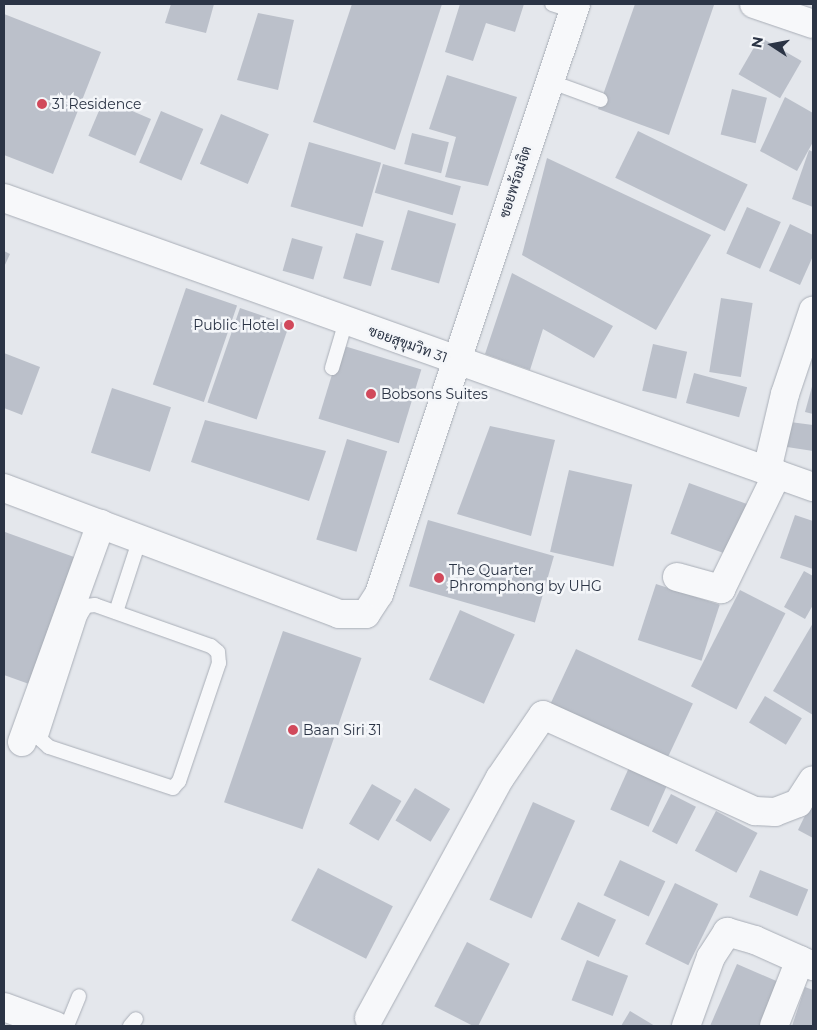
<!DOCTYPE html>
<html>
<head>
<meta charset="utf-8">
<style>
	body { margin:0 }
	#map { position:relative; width:817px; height:1030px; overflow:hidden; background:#e4e7ec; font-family:Montserrat,Sarabun,sans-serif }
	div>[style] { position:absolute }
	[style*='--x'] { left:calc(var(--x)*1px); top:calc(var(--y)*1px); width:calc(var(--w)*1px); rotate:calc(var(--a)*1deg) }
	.building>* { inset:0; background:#bbc0ca; transform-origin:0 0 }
	.roads { filter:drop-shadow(0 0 1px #a9aeb7) drop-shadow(0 0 1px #a9aeb7) }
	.service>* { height:14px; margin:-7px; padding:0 7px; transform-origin:7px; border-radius:7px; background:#f7f8fa }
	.minor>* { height:28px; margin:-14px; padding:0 14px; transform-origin:14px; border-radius:14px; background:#f7f8fa }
	.dots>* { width:14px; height:14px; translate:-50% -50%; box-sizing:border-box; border:2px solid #f4f6f9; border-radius:50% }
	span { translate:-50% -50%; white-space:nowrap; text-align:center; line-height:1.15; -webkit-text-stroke:5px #f4f6f9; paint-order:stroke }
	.poi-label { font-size:14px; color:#2b3445 }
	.left { translate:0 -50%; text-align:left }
	.right { translate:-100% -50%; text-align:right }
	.street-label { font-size:14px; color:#2b3445 }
	.frame { position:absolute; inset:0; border:5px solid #2b3445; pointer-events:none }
	.north { position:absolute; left:747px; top:20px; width:50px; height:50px; -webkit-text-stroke:4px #f4f6f9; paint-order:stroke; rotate:281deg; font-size:14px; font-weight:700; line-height:20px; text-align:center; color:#2b3445 }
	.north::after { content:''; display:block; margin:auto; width:18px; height:22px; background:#2b3445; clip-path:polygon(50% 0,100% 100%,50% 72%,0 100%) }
</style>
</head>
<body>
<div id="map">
	<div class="building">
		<div style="clip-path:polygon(171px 4px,214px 4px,206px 33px,165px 23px)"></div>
		<div style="clip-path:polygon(352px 4px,442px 4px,395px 150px,313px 122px)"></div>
		<div style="clip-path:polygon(460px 4px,524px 4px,515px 32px,486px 23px,473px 61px,445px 52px)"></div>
		<div style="clip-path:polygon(635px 4px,714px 5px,669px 135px,598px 109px)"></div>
		<div style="clip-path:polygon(258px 13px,294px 20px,278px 90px,237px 80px)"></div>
		<div style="clip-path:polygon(4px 14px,101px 52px,53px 174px,4px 155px)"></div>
		<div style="left:760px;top:37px;width:48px;height:43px;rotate:30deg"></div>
		<div style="clip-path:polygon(447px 75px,517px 97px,488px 186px,445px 177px,456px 137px,429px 129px)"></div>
		<div style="left:732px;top:89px;width:36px;height:47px;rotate:14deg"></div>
		<div style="clip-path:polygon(785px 97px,813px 113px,813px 142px,797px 171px,760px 151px)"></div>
		<div style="left:104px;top:99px;width:51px;height:40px;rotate:23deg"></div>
		<div style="left:161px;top:111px;width:46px;height:56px;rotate:23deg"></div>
		<div style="left:221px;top:114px;width:52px;height:54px;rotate:23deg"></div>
		<div style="left:638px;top:131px;width:122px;height:52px;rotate:26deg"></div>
		<div style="left:412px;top:133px;width:38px;height:32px;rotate:14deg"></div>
		<div style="left:309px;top:142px;width:75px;height:67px;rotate:16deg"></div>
		<div style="clip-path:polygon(809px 150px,813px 152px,813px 207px,792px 199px)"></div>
		<div style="clip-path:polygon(547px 158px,711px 235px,656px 330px,522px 255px)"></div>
		<div style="left:383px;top:164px;width:81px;height:30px;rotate:16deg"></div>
		<div style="left:747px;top:207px;width:37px;height:51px;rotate:24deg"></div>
		<div style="left:408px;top:210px;width:50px;height:62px;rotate:16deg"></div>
		<div style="clip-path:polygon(790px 224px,813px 235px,813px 256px,800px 285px,769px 271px)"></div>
		<div style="left:356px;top:233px;width:29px;height:47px;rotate:16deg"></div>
		<div style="left:292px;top:238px;width:32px;height:34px;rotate:16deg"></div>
		<div style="clip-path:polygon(4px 251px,10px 254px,4px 267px)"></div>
		<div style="clip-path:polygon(512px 273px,613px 326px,594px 358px,543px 329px,530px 370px,485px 354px)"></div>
		<div style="left:186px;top:288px;width:54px;height:102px;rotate:19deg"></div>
		<div style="left:721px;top:298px;width:32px;height:75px;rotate:9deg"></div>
		<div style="left:240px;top:308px;width:52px;height:100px;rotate:19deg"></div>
		<div style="left:653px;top:344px;width:35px;height:48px;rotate:13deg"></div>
		<div style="left:341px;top:345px;width:84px;height:77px;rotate:17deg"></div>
		<div style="clip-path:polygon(4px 353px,40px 367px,22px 415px,4px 408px)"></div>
		<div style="left:694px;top:373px;width:55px;height:31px;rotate:15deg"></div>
		<div style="clip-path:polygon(813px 383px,813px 414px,805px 412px)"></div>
		<div style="left:112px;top:388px;width:62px;height:68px;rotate:18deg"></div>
		<div style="clip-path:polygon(205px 420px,326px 451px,309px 501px,191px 462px)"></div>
		<div style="clip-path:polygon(790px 422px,813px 425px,813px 451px,787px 447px)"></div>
		<div style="clip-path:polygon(490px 426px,555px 440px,531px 536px,457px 514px)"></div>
		<div style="left:347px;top:439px;width:42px;height:105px;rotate:17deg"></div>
		<div style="left:569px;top:470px;width:65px;height:84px;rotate:13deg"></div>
		<div style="left:689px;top:483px;width:66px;height:54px;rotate:20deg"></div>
		<div style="clip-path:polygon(795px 515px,813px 521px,813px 569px,780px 558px)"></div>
		<div style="left:428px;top:520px;width:131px;height:69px;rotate:16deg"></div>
		<div style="clip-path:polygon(5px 532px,74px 557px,29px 684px,4px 675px)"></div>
		<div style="clip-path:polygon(804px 571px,813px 576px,813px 605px,805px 619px,784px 607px)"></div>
		<div style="left:656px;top:584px;width:67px;height:59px;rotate:18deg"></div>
		<div style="left:740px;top:590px;width:51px;height:108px;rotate:27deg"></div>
		<div style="left:460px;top:610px;width:60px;height:76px;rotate:24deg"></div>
		<div style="clip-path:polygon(813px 623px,813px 715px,773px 691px)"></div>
		<div style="left:283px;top:631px;width:83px;height:181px;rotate:19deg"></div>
		<div style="left:576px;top:649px;width:129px;height:67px;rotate:25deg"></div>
		<div style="left:765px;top:696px;width:43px;height:31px;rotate:31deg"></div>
		<div style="left:631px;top:763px;width:42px;height:51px;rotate:24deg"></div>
		<div style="left:372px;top:784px;width:34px;height:46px;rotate:30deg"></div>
		<div style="left:415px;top:788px;width:41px;height:38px;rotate:31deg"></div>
		<div style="left:671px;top:794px;width:28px;height:42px;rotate:27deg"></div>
		<div style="clip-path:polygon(813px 799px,813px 838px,798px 830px)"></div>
		<div style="left:533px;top:802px;width:46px;height:107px;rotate:24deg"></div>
		<div style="left:716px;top:811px;width:47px;height:45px;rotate:28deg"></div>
		<div style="left:620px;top:860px;width:50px;height:39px;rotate:25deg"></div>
		<div style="left:318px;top:868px;width:84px;height:59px;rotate:27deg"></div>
		<div style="left:760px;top:870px;width:52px;height:29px;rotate:22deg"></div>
		<div style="left:675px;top:883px;width:48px;height:68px;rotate:26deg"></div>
		<div style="left:578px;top:902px;width:42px;height:41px;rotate:25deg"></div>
		<div style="left:467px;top:942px;width:48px;height:72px;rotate:27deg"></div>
		<div style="left:587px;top:960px;width:44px;height:43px;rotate:21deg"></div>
		<div style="clip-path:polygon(737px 964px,781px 983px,762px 1026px,710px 1026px)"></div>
		<div style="clip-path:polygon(805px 987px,813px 990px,813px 1026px,792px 1026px)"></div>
		<div style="clip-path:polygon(630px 1011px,655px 1026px,621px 1026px)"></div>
	</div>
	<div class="roads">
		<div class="service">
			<div style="--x:552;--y:4;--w:22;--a:18"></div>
			<div style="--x:549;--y:81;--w:55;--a:20.1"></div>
			<div style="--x:332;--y:368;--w:49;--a:-73.4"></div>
			<div style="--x:95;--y:605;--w:123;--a:19.5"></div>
			<div style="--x:211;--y:646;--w:9;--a:41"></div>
			<div style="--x:218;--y:652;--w:11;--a:85"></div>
			<div style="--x:219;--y:663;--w:125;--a:108.7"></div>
			<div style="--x:179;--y:781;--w:9;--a:131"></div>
			<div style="--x:173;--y:788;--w:131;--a:-161.7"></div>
			<div style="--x:49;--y:747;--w:12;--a:-138"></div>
			<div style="--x:40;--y:739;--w:129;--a:-72"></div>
			<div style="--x:80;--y:616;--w:12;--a:-59"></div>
			<div style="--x:86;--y:606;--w:9;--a:-6"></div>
			<div style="--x:116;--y:612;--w:78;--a:-72"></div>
			<div style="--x:67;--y:1026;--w:32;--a:-68"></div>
			<div style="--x:130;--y:1026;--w:9;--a:-49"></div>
		</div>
		<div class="minor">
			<div style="--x:754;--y:4;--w:62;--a:18.7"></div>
			<div style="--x:4;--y:198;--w:859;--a:19.66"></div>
			<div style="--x:767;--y:470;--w:78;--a:-76.7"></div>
			<div style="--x:785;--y:394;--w:88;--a:-71.4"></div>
			<div style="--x:4;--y:488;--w:358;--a:20.6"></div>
			<div style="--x:339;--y:614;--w:27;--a:0"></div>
			<div style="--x:366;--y:614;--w:24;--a:-57"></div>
			<div style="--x:379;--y:594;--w:622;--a:-71.54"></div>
			<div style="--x:677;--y:577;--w:46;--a:15.3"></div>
			<div style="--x:721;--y:589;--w:128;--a:-64"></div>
			<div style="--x:22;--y:742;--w:232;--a:-70.1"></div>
			<div style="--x:4;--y:1007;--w:55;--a:20.1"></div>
			<div style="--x:369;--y:1018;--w:273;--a:-61.4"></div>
			<div style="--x:500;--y:778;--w:76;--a:-55.7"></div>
			<div style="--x:543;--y:715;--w:233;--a:24.4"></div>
			<div style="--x:755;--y:811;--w:20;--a:3"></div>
			<div style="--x:775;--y:812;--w:25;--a:-21"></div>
			<div style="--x:798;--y:803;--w:27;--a:-57"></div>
			<div style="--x:686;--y:1026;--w:73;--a:-70.1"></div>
			<div style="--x:711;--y:957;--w:30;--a:-57"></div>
			<div style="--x:727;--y:932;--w:29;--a:16"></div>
			<div style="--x:755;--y:940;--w:64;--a:24.1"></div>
			<div style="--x:774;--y:1026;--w:71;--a:-68.5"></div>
		</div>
	</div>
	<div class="dots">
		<div style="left:42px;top:104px;background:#d1495b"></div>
		<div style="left:289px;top:325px;background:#d1495b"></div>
		<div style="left:371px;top:394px;background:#d1495b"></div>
		<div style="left:439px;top:578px;background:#d1495b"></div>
		<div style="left:293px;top:730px;background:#d1495b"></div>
	</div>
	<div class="poi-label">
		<span class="left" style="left:52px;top:104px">31 Residence</span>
		<span class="right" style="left:279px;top:325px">Public Hotel</span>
		<span class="left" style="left:381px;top:394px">Bobsons Suites</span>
		<span class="left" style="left:449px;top:578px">The Quarter<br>Phromphong by UHG</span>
		<span class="left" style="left:303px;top:730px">Baan Siri 31</span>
	</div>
	<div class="street-label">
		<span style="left:515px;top:182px;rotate:-72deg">ซอยพร้อมจิต</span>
		<span style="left:408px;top:344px;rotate:20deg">ซอยสุขุมวิท 31</span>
	</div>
	<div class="frame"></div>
	<div class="north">N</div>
</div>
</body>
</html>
